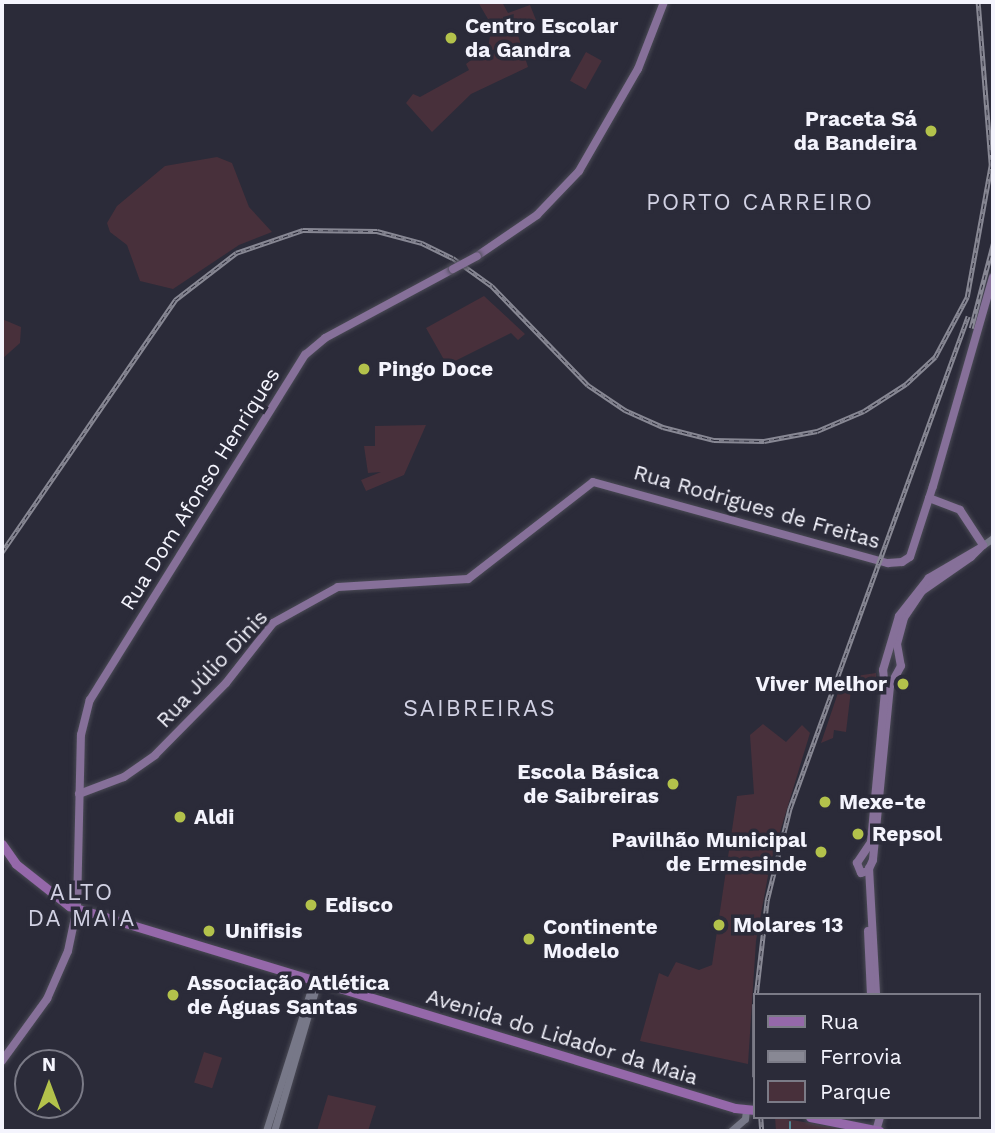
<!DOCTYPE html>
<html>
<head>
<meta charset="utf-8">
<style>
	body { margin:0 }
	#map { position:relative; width:995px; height:1133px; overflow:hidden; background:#2b2b39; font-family:"Work Sans",sans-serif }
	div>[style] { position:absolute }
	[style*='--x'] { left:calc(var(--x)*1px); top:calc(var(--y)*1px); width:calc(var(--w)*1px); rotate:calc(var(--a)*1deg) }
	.green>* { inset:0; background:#48303b; transform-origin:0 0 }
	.stream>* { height:2px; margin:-1px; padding:0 1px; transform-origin:1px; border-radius:1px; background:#538694 }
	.roads { filter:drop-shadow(0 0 2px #4a4a55) drop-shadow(0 0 2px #4a4a55) }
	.tertiary>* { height:7px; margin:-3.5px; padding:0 3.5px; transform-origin:3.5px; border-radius:3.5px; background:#777888 }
	.secondary>* { height:8px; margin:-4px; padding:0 4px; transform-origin:4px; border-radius:4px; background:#867099 }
	.primary>* { height:9px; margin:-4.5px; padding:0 4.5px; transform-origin:4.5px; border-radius:4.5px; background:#9568aa }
	.rail>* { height:4.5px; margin-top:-2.25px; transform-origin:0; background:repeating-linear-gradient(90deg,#2b2b39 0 5px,#888894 0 10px); box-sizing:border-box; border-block:2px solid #888894 }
	.bridges { filter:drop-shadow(0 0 2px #4a4a55) drop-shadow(0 0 2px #4a4a55) }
	.secondary-bridge>* { height:8px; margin:-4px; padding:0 4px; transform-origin:4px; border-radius:4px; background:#867099 }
	.dots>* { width:19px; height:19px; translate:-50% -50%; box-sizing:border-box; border:4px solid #2b2b39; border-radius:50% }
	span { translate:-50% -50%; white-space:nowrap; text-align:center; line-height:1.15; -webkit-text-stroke:7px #2b2b39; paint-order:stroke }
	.poi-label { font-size:21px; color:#f4f4fd; font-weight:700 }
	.left { translate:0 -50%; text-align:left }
	.right { translate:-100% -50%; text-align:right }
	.street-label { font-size:21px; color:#f4f4fd }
	.neighbourhood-label { font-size:23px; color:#d1d1e3; letter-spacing:2px }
	.frame { position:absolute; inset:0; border:4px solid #f4f4fd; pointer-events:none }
	.legend { position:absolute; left:753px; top:993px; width:228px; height:126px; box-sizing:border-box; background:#2b2b39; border:2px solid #7b7b87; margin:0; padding:9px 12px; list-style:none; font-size:21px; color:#f4f4fd }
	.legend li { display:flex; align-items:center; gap:14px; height:35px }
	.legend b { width:35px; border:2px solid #7b7b87 }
	.north { position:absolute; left:14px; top:1049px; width:70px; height:70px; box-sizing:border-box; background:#2b2b39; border:2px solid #7b7b87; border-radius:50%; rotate:0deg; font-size:19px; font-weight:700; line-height:28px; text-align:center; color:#f4f4fd }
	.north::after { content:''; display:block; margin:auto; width:24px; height:32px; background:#b3c24b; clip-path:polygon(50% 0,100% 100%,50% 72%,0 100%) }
</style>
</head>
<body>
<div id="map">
	<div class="green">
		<div style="clip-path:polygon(478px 2px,502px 2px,508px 13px,530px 5px,536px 20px,516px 29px,528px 67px,471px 94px,432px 132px,406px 103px,413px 94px,420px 97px,469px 70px,466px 64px,488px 47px,492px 26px)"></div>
		<div style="left:586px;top:52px;width:18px;height:33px;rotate:29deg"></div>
		<div style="clip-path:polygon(217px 157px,232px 163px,249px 207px,272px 232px,239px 245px,173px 289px,140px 281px,127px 245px,110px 232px,107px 223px,117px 206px,165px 166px)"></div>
		<div style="clip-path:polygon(484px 296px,525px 334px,518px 340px,511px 333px,447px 365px,426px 328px)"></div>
		<div style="clip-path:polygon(2px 319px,21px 327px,20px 343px,2px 359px)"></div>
		<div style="clip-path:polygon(426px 425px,404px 475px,366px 491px,361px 480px,381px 472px,368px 473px,364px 446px,375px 446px,375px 426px)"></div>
		<div style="clip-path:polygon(876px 673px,877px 683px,862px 683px,862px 690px,851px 690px,846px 732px,834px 730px,833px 738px,821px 743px,843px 678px)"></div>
		<div style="clip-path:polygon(763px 724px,786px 742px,802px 725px,810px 733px,770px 865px,756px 941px,748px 1064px,640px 1041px,659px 973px,668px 977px,676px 962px,699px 970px,712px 965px,737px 796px,754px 794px,750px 735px)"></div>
		<div style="left:204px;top:1052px;width:19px;height:32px;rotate:18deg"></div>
		<div style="clip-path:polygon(328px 1095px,376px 1106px,368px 1131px,317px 1131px)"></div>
		<div style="clip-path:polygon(775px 1117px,838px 1128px,837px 1131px,776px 1131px)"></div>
	</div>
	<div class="stream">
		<div style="--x:790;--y:1122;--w:9;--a:90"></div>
	</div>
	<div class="roads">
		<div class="tertiary">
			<div style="--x:983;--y:545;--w:12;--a:-35"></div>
			<div style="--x:266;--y:1131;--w:149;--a:-72.4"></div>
			<div style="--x:311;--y:989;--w:11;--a:-49"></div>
			<div style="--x:274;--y:1131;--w:156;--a:-73.7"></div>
			<div style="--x:731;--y:1131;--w:18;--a:-41"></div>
			<div style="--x:745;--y:1119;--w:9;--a:-84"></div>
		</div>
		<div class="secondary">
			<div style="--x:477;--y:256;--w:73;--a:-34.3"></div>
			<div style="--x:537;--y:215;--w:61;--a:-46.3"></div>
			<div style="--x:579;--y:171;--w:118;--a:-60"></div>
			<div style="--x:638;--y:69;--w:72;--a:-68.8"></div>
			<div style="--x:929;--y:498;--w:33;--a:21"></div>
			<div style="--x:960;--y:510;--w:42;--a:56.7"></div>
			<div style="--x:983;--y:545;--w:17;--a:135"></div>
			<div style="--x:971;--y:557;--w:60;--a:145.2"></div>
			<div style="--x:922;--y:591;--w:32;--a:124"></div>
			<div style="--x:904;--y:618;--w:27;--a:105"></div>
			<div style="--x:897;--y:644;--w:22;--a:80"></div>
			<div style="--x:901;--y:666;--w:23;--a:119"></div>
			<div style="--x:890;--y:686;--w:175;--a:95.6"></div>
			<div style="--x:873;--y:860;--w:12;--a:114"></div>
			<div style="--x:868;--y:871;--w:7;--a:164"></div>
			<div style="--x:861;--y:873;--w:11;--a:-112"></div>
			<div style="--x:857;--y:863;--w:25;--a:-56"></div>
			<div style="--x:871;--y:842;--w:152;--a:-84.7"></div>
			<div style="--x:885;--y:691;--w:21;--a:-95"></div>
			<div style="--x:883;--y:670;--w:56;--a:-73.5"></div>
			<div style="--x:899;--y:616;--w:48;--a:-51.7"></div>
			<div style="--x:929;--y:578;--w:56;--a:-30.3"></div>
			<div style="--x:79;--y:794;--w:48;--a:-20.7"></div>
			<div style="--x:124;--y:777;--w:38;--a:-35"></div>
			<div style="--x:155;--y:755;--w:101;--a:-45.4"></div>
			<div style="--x:226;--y:683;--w:76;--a:-51.9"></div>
			<div style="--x:273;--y:623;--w:74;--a:-29"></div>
			<div style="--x:338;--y:587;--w:130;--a:-3.5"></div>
			<div style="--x:468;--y:579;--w:158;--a:-37.8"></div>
			<div style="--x:593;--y:482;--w:306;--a:15.4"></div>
			<div style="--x:888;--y:563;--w:14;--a:-4"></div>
			<div style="--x:902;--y:562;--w:9;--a:-32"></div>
			<div style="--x:910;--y:557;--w:75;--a:-72.1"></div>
			<div style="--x:933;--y:486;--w:217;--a:-74"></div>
			<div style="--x:869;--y:868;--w:127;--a:86.8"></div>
			<div style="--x:868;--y:931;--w:64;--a:87.3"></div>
			<div style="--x:2;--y:1061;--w:77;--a:-54"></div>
			<div style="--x:47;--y:999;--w:52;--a:-66.4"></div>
			<div style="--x:68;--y:951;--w:44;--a:-78.2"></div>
			<div style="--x:77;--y:908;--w:173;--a:-88.7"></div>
			<div style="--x:81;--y:735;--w:36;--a:-76"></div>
			<div style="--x:90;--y:700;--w:407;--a:-58.1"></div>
			<div style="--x:305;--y:355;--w:26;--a:-40"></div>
			<div style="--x:325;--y:338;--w:145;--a:-28.3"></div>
			<div style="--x:876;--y:1131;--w:15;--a:-74"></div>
		</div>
		<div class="primary">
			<div style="--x:2;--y:844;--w:24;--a:55"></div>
			<div style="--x:16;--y:864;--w:68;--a:38.4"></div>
			<div style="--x:69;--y:906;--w:696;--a:16.87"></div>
			<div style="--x:735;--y:1108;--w:20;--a:6"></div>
			<div style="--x:810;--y:1117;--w:71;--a:11.3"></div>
		</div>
	</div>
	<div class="rail">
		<div style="--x:971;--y:328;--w:87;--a:-75.3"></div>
		<div style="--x:2;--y:552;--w:306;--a:-55.5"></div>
		<div style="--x:175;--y:300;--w:77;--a:-37.6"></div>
		<div style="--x:236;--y:253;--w:71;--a:-18.9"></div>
		<div style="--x:303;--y:230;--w:74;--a:0.8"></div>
		<div style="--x:377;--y:231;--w:47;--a:14.9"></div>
		<div style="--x:422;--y:243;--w:34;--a:26"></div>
		<div style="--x:453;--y:258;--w:48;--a:35.7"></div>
		<div style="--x:492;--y:286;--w:138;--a:45.9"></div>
		<div style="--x:588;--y:385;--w:45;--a:34"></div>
		<div style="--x:625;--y:410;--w:42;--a:24.1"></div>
		<div style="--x:663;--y:427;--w:53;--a:14.3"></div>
		<div style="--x:714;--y:440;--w:50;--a:1.1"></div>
		<div style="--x:764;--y:441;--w:54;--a:-10.7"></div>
		<div style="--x:817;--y:431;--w:51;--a:-23.1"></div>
		<div style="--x:864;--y:411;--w:50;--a:-32.7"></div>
		<div style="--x:906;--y:384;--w:40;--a:-43"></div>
		<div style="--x:935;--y:357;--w:68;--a:-61.9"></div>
		<div style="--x:967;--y:297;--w:134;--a:-79.7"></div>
		<div style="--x:991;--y:165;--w:164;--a:-94.6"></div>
		<div style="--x:756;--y:995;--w:96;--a:-83.4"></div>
		<div style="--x:767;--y:900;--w:95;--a:-76"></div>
		<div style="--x:790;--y:808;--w:523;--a:-70.11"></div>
		<div style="--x:755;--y:1004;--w:73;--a:90"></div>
		<div style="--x:761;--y:1117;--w:14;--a:86"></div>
	</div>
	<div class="bridges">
		<div class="secondary-bridge">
			<div style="--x:453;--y:269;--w:27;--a:-28"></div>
		</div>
	</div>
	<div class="dots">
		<div style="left:451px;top:38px;background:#b3c24b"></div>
		<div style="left:931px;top:131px;background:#b3c24b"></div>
		<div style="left:364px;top:369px;background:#b3c24b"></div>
		<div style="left:903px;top:684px;background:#b3c24b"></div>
		<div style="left:673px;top:784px;background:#b3c24b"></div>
		<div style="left:825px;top:802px;background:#b3c24b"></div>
		<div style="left:180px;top:817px;background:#b3c24b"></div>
		<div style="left:858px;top:834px;background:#b3c24b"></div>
		<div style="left:821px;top:852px;background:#b3c24b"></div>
		<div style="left:311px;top:905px;background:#b3c24b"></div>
		<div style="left:719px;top:925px;background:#b3c24b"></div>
		<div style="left:209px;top:931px;background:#b3c24b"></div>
		<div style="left:529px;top:939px;background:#b3c24b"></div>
		<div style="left:173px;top:995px;background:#b3c24b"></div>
	</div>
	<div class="poi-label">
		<span class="left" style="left:465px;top:38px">Centro Escolar<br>da Gandra</span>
		<span class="right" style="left:917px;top:131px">Praceta Sá<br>da Bandeira</span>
		<span class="left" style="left:378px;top:369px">Pingo Doce</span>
		<span class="right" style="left:887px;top:684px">Viver Melhor</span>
		<span class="right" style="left:659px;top:784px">Escola Básica<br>de Saibreiras</span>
		<span class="left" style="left:839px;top:802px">Mexe-te</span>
		<span class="left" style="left:194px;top:817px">Aldi</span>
		<span class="left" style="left:872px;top:834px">Repsol</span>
		<span class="right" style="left:807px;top:852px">Pavilhão Municipal<br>de Ermesinde</span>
		<span class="left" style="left:325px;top:905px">Edisco</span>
		<span class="left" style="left:733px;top:925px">Molares 13</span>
		<span class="left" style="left:543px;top:939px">Continente<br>Modelo</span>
		<span class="left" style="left:225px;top:931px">Unifisis</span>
		<span class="left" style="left:187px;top:995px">Associação Atlética<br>de Águas Santas</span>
	</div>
	<div class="street-label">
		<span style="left:200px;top:489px;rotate:-58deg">Rua Dom Afonso Henriques</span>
		<span style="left:757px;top:507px;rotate:16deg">Rua Rodrigues de Freitas</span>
		<span style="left:212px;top:669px;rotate:-47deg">Rua Júlio Dinis</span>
		<span style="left:562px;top:1037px;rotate:17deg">Avenida do Lidador da Maia</span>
	</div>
	<div class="neighbourhood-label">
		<span style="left:760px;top:203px">PORTO CARREIRO</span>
		<span style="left:480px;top:709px">SAIBREIRAS</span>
		<span style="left:82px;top:906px">ALTO<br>DA MAIA</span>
	</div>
	<div class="frame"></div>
	<ul class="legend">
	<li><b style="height:9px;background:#9568aa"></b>Rua</li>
	<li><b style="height:9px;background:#888894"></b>Ferrovia</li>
	<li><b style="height:19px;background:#48303b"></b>Parque</li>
	</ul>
	<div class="north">N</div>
</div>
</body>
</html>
